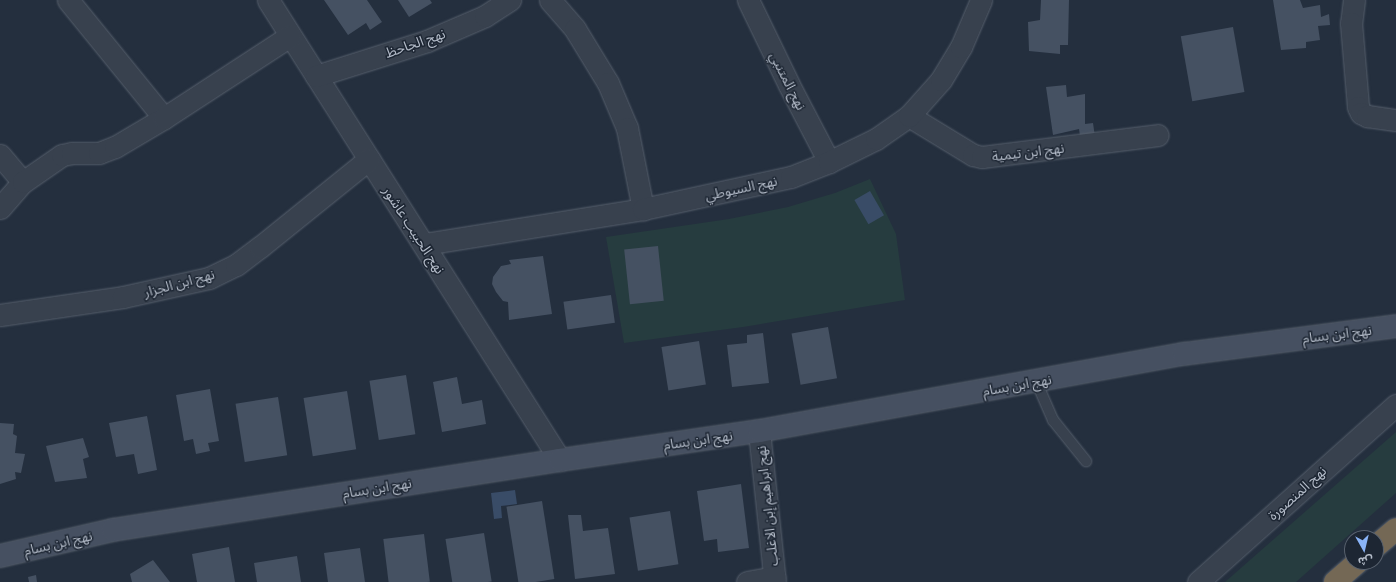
<!DOCTYPE html>
<html>
<head>
<meta charset="utf-8">
<style>
	body { margin:0 }
	#map { position:relative; width:1396px; height:582px; overflow:hidden; background:#242f3e; font-family:"PT Sans Narrow","Noto Sans Arabic",sans-serif }
	div>[style] { position:absolute }
	[style*='--x'] { left:calc(var(--x)*1px); top:calc(var(--y)*1px); width:calc(var(--w)*1px); rotate:calc(var(--a)*1deg) }
	.green>* { inset:0; background:#263c3f }
	.water>* { inset:0; background:#394c67; transform-origin:0 0 }
	.building>* { inset:0; background:#455162; transform-origin:0 0 }
	.roads { filter:drop-shadow(0 0 1px #565f6c) drop-shadow(0 0 1px #565f6c) }
	.lane>* { height:10px; margin:-5px; padding:0 5px; transform-origin:5px; border-radius:5px; background:#38414e }
	.street>* { height:21px; margin:-10.5px; padding:0 10.5px; transform-origin:10.5px; border-radius:10.5px; background:#38414e }
	.secondary>* { height:22px; margin:-11px; padding:0 11px; transform-origin:11px; border-radius:11px; background:#465061 }
	.highway>* { height:22px; margin:-11px; padding:0 11px; transform-origin:11px; border-radius:11px; background:#746855 }
	span { translate:-50% -50%; white-space:nowrap; text-align:center; line-height:1.15; -webkit-text-stroke:3px #1d2633; paint-order:stroke }
	.street-label { font-size:14px; color:#b4bcc9 }
	.north { position:absolute; left:1344px; top:530px; width:40px; height:40px; box-sizing:border-box; background:#1d2633; border:1px solid #59626f; border-radius:50%; rotate:172deg; font-size:11px; font-weight:700; line-height:16px; text-align:center; color:#b4bcc9 }
	.north::after { content:''; display:block; margin:auto; width:14px; height:18px; background:#8ab4f8; clip-path:polygon(50% 0,100% 100%,50% 72%,0 100%) }
</style>
</head>
<body>
<div id="map">
	<div class="green">
		<div style="clip-path:polygon(870px 179px,896px 234px,905px 300px,743px 327px,624px 343px,606px 237px,729px 219px,788px 207px,835px 193px)"></div>
		<div style="clip-path:polygon(1396px 432px,1396px 493px,1296px 582px,1225px 582px)"></div>
	</div>
	<div class="water">
		<div style="left:870px;top:191px;width:28px;height:18px;rotate:60deg"></div>
		<div style="clip-path:polygon(515px 490px,517px 504px,501px 506px,502px 518px,494px 519px,491px 493px)"></div>
	</div>
	<div class="building">
		<div style="clip-path:polygon(324px 0,367px 0,382px 22px,370px 30px,366px 23px,348px 35px)"></div>
		<div style="clip-path:polygon(398px 0,430px 0,432px 3px,409px 17px)"></div>
		<div style="clip-path:polygon(1041px 0,1069px 0,1068px 45px,1060px 45px,1060px 54px,1029px 51px,1028px 22px,1040px 20px)"></div>
		<div style="clip-path:polygon(1273px 0,1300px 0,1303px 8px,1320px 5px,1321px 17px,1329px 14px,1330px 25px,1318px 26px,1320px 40px,1306px 42px,1306px 48px,1281px 50px)"></div>
		<div style="left:1233px;top:27px;width:66px;height:53px;rotate:80deg"></div>
		<div style="clip-path:polygon(1066px 85px,1067px 97px,1085px 94px,1085px 124px,1093px 123px,1095px 137px,1080px 136px,1079px 129px,1053px 135px,1046px 87px)"></div>
		<div style="left:658px;top:246px;width:55px;height:34px;rotate:84deg"></div>
		<div style="clip-path:polygon(543px 256px,552px 314px,509px 320px,508px 302px,503px 301px,496px 292px,492px 284px,493px 277px,501px 266px,511px 264px,509px 260px)"></div>
		<div style="left:611px;top:295px;width:28px;height:48px;rotate:82deg"></div>
		<div style="left:828px;top:327px;width:52px;height:37px;rotate:80deg"></div>
		<div style="clip-path:polygon(763px 333px,769px 383px,732px 387px,727px 345px,747px 343px,747px 335px)"></div>
		<div style="left:699px;top:341px;width:44px;height:38px;rotate:81deg"></div>
		<div style="left:406px;top:375px;width:60px;height:37px;rotate:81deg"></div>
		<div style="clip-path:polygon(457px 377px,462px 404px,482px 400px,486px 424px,442px 432px,433px 382px)"></div>
		<div style="clip-path:polygon(210px 389px,219px 441px,208px 443px,210px 451px,196px 454px,193px 439px,184px 441px,176px 395px)"></div>
		<div style="left:347px;top:391px;width:59px;height:44px;rotate:81deg"></div>
		<div style="left:278px;top:397px;width:59px;height:43px;rotate:81deg"></div>
		<div style="clip-path:polygon(147px 416px,157px 470px,138px 474px,134px 454px,116px 457px,109px 423px)"></div>
		<div style="clip-path:polygon(0 423px,14px 424px,13px 434px,17px 436px,15px 453px,25px 454px,21px 473px,15px 472px,16px 479px,0 484px)"></div>
		<div style="clip-path:polygon(83px 438px,89px 457px,83px 459px,87px 478px,55px 482px,46px 446px)"></div>
		<div style="clip-path:polygon(741px 484px,749px 548px,718px 552px,717px 539px,704px 541px,697px 491px)"></div>
		<div style="left:542px;top:501px;width:79px;height:36px;rotate:81deg"></div>
		<div style="left:670px;top:511px;width:54px;height:41px;rotate:81deg"></div>
		<div style="clip-path:polygon(568px 515px,581px 515px,583px 531px,608px 528px,615px 574px,575px 579px)"></div>
		<div style="left:484px;top:533px;width:49px;height:39px;rotate:81deg"></div>
		<div style="left:424px;top:534px;width:48px;height:41px;rotate:83deg"></div>
		<div style="clip-path:polygon(229px 547px,235px 582px,197px 582px,192px 554px)"></div>
		<div style="clip-path:polygon(360px 548px,365px 582px,328px 582px,324px 553px)"></div>
		<div style="clip-path:polygon(297px 556px,301px 582px,257px 582px,254px 563px)"></div>
		<div style="clip-path:polygon(153px 560px,170px 582px,132px 582px,130px 574px)"></div>
		<div style="clip-path:polygon(36px 575px,37px 582px,29px 582px,28px 577px)"></div>
	</div>
	<div class="roads">
		<div class="lane">
			<div style="--x:1036;--y:381;--w:43;--a:66.4"></div>
			<div style="--x:1053;--y:420;--w:53;--a:51.2"></div>
		</div>
		<div class="street">
			<div style="--x:68;--y:0;--w:152;--a:50.9"></div>
			<div style="--x:268;--y:0;--w:545;--a:57.59"></div>
			<div style="--x:550;--y:0;--w:38;--a:49"></div>
			<div style="--x:575;--y:29;--w:63;--a:58.6"></div>
			<div style="--x:608;--y:83;--w:49;--a:67.1"></div>
			<div style="--x:627;--y:128;--w:83;--a:78.8"></div>
			<div style="--x:748;--y:0;--w:94;--a:64.2"></div>
			<div style="--x:789;--y:85;--w:87;--a:62.5"></div>
			<div style="--x:1354;--y:0;--w:23;--a:97"></div>
			<div style="--x:1351;--y:23;--w:84;--a:85.2"></div>
			<div style="--x:1358;--y:107;--w:7;--a:63"></div>
			<div style="--x:1361;--y:113;--w:7;--a:27"></div>
			<div style="--x:1367;--y:116;--w:29;--a:8"></div>
			<div style="--x:316;--y:76;--w:116;--a:-17.5"></div>
			<div style="--x:427;--y:41;--w:63;--a:-23.3"></div>
			<div style="--x:485;--y:16;--w:30;--a:-33"></div>
			<div style="--x:909;--y:116;--w:75;--a:31.4"></div>
			<div style="--x:973;--y:155;--w:9;--a:13"></div>
			<div style="--x:982;--y:157;--w:177;--a:-7.1"></div>
			<div style="--x:0;--y:155;--w:35;--a:50"></div>
			<div style="--x:0;--y:208;--w:35;--a:-49"></div>
			<div style="--x:23;--y:182;--w:47;--a:-34.7"></div>
			<div style="--x:62;--y:155;--w:10;--a:-11"></div>
			<div style="--x:72;--y:153;--w:27;--a:0"></div>
			<div style="--x:99;--y:153;--w:17;--a:-21"></div>
			<div style="--x:115;--y:147;--w:57;--a:-30.6"></div>
			<div style="--x:164;--y:118;--w:150;--a:-33.1"></div>
			<div style="--x:425;--y:244;--w:221;--a:-9.1"></div>
			<div style="--x:643;--y:209;--w:151;--a:-12.2"></div>
			<div style="--x:791;--y:177;--w:41;--a:-21.5"></div>
			<div style="--x:829;--y:162;--w:52;--a:-26.1"></div>
			<div style="--x:876;--y:139;--w:40;--a:-34.9"></div>
			<div style="--x:909;--y:116;--w:48;--a:-48.4"></div>
			<div style="--x:941;--y:80;--w:39;--a:-59"></div>
			<div style="--x:961;--y:47;--w:51;--a:-66.9"></div>
			<div style="--x:0;--y:315;--w:124;--a:-8.3"></div>
			<div style="--x:123;--y:297;--w:88;--a:-12.5"></div>
			<div style="--x:209;--y:278;--w:30;--a:-26"></div>
			<div style="--x:236;--y:265;--w:30;--a:-37"></div>
			<div style="--x:260;--y:247;--w:140;--a:-38.9"></div>
			<div style="--x:759;--y:431;--w:152;--a:84"></div>
			<div style="--x:747;--y:582;--w:28;--a:-10"></div>
			<div style="--x:1198;--y:582;--w:266;--a:-41.8"></div>
		</div>
		<div class="secondary">
			<div style="--x:0;--y:556;--w:116;--a:-13"></div>
			<div style="--x:113;--y:530;--w:452;--a:-8.9"></div>
			<div style="--x:560;--y:460;--w:201;--a:-8.3"></div>
			<div style="--x:759;--y:431;--w:432;--a:-10.3"></div>
			<div style="--x:1184;--y:354;--w:214;--a:-7.5"></div>
		</div>
		<div class="highway">
			<div style="--x:1376;--y:546;--w:26;--a:-40"></div>
			<div style="--x:1335;--y:582;--w:30;--a:-41"></div>
		</div>
	</div>
	<div class="street-label">
		<span style="left:415px;top:43px;rotate:-19deg">نهج الجاحظ</span>
		<span style="left:788px;top:81px;rotate:63deg">نهج المتنبي</span>
		<span style="left:1028px;top:152px;rotate:-7deg">نهج ابن تيمية</span>
		<span style="left:741px;top:188px;rotate:-12deg">نهج السيوطي</span>
		<span style="left:414px;top:230px;rotate:57deg">نهج الحبيب عاشور</span>
		<span style="left:179px;top:283px;rotate:-15deg">نهج ابن الجزار</span>
		<span style="left:1337px;top:334px;rotate:-7deg">نهج ابن بسام</span>
		<span style="left:1017px;top:385px;rotate:-10deg">نهج ابن بسام</span>
		<span style="left:698px;top:440px;rotate:-8deg">نهج ابن بسام</span>
		<span style="left:377px;top:488px;rotate:-9deg">نهج ابن بسام</span>
		<span style="left:1297px;top:493px;rotate:-42deg">نهج المنصورة</span>
		<span style="left:767px;top:506px;rotate:-96deg">نهج ابراهيم إبن الاغلب</span>
		<span style="left:58px;top:543px;rotate:-13deg">نهج ابن بسام</span>
	</div>
	<div class="north">ش</div>
</div>
</body>
</html>
